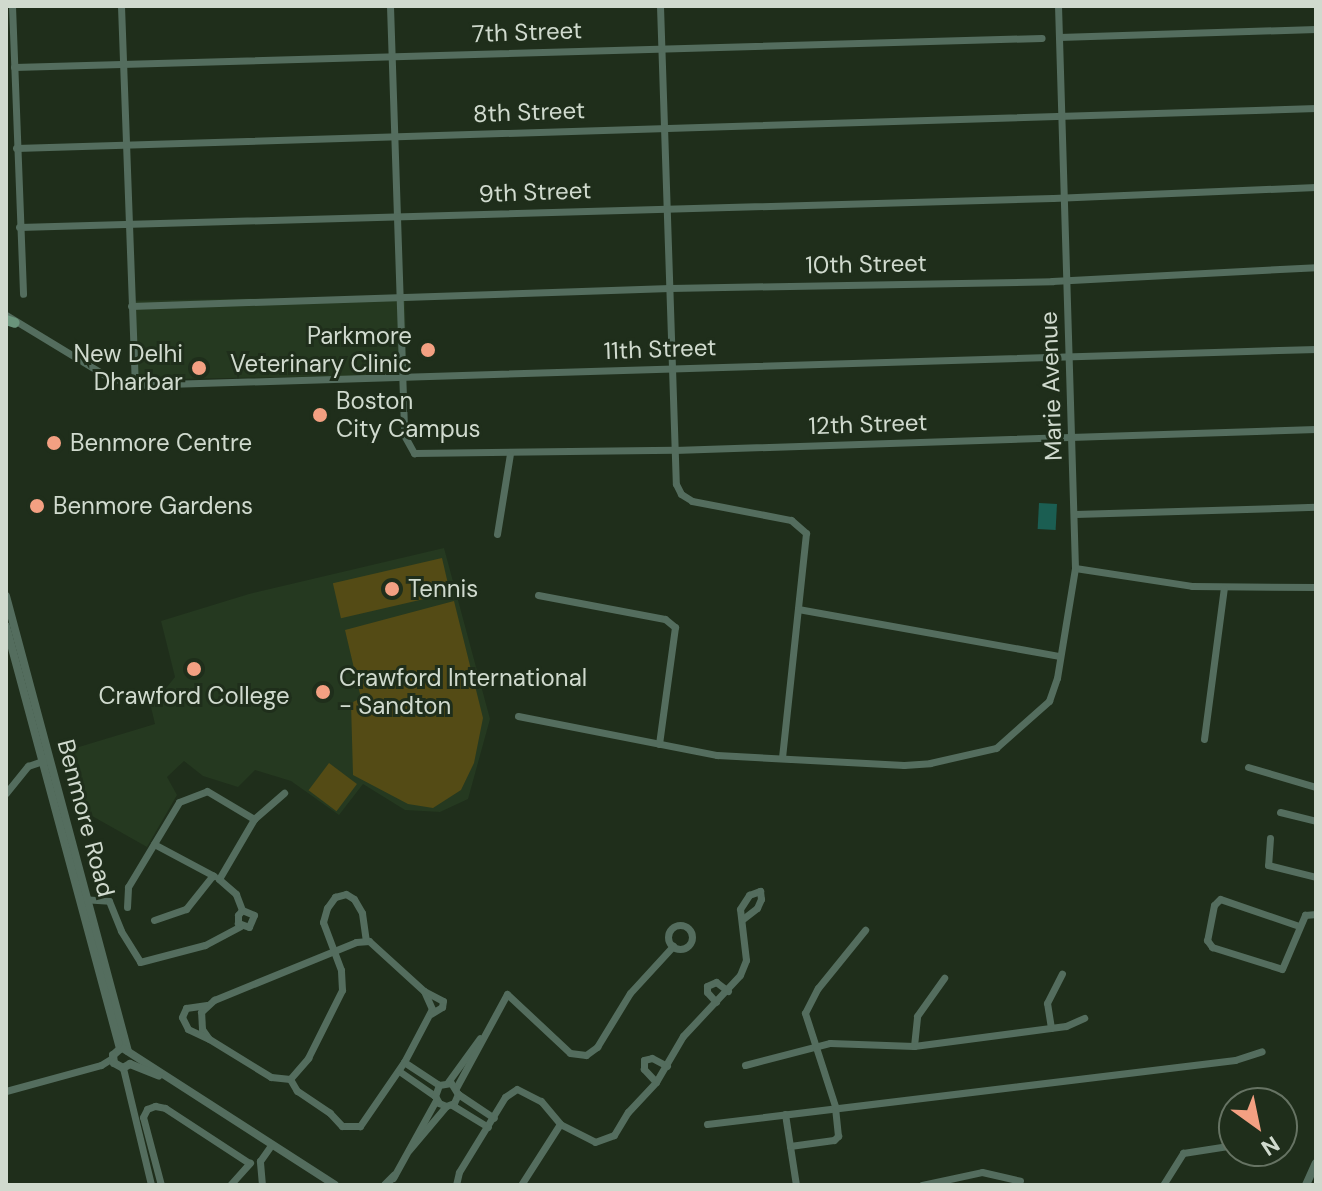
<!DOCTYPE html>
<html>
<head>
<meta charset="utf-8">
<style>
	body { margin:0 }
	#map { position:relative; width:1322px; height:1191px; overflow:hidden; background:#1f2e1b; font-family:"DM Sans",sans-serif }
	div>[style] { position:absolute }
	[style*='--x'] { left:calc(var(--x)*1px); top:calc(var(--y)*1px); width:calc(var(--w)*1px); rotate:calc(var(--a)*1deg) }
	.built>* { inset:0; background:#253920; transform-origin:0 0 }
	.green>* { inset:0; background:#544b15; transform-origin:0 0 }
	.water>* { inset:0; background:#1b5e52; transform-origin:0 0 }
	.minor>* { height:7px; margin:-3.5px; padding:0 3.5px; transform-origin:3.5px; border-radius:3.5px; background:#546d5e }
	.minor>.ring { margin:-3.5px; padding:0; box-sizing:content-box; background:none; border:7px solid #546d5e; border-radius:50% }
	.tertiary>* { height:8px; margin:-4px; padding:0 4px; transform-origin:4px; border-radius:4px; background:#546d5e }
	.secondary>* { height:10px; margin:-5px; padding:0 5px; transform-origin:5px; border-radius:5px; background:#6a947b }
	.dots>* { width:22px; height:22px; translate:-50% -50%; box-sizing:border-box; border:4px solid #1f2e1b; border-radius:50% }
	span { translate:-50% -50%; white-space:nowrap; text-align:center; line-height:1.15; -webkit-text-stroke:6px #1f2e1b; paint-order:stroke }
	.street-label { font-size:24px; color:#d0dace }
	.poi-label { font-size:24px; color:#d0dace }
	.right { translate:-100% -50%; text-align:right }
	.left { translate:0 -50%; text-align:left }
	.frame { position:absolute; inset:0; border:8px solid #d0dace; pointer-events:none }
	.north { position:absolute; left:1218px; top:1087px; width:80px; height:80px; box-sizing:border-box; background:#1f2e1b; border:2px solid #667363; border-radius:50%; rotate:147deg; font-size:22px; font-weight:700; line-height:32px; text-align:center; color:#d0dace }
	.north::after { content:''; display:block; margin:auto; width:28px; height:36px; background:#f3a082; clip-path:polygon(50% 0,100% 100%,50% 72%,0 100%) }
</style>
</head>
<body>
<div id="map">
	<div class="built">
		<div style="left:405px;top:296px;width:79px;height:274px;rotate:89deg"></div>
		<div style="clip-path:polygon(444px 548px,490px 719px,468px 799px,440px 812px,405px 810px,363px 784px,339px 815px,291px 781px,255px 770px,238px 787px,203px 776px,184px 761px,167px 777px,177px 795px,147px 847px,78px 808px,59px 753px,155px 724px,151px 707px,175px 677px,161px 621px,249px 594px)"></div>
	</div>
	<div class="green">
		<div style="left:442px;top:558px;width:36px;height:112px;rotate:77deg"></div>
		<div style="clip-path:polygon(454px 601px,483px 718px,474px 763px,461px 790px,433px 808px,408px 804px,353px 775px,351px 703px,361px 698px,345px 630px)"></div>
		<div style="left:329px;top:763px;width:35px;height:34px;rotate:37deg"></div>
	</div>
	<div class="water">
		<div style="left:1039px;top:503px;width:18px;height:26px;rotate:3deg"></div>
	</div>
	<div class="minor">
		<div style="--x:12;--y:6;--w:288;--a:87.8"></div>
		<div style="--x:121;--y:6;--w:379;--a:87.9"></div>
		<div style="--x:390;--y:6;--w:429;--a:88.1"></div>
		<div style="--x:404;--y:435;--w:21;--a:61"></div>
		<div style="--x:414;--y:453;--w:260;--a:-0.7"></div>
		<div style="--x:674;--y:450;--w:642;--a:-1.87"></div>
		<div style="--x:660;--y:6;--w:478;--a:88.1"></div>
		<div style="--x:676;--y:484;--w:11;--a:63"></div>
		<div style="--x:681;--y:494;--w:13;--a:32"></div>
		<div style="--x:692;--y:501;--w:101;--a:10.9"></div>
		<div style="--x:791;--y:520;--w:20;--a:41"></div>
		<div style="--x:806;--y:533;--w:226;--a:96.1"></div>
		<div style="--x:1059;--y:37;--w:257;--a:-1.8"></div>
		<div style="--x:14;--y:67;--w:1028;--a:-1.62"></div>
		<div style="--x:16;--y:148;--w:1301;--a:-1.76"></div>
		<div style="--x:19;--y:227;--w:1034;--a:-1.61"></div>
		<div style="--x:1053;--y:198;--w:263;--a:-2.4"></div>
		<div style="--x:131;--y:306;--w:539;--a:-1.91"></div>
		<div style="--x:670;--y:288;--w:382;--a:-1"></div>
		<div style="--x:1052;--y:281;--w:264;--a:-3"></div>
		<div style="--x:6;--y:315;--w:119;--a:31.3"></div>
		<div style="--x:108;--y:377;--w:28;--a:17"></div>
		<div style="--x:135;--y:385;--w:1182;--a:-1.75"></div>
		<div style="--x:1075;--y:514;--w:241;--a:-1.7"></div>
		<div style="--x:497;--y:534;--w:81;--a:-80.8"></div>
		<div style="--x:1075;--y:568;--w:118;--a:8.7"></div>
		<div style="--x:1192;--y:586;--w:124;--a:0.5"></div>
		<div style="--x:538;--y:595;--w:129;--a:10.7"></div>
		<div style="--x:665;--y:619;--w:13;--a:39"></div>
		<div style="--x:675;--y:627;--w:118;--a:97.8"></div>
		<div style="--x:798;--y:609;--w:266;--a:10.2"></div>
		<div style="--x:518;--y:716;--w:203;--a:11.1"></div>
		<div style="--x:717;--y:755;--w:187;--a:3.1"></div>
		<div style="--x:904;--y:765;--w:26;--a:-4"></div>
		<div style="--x:930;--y:763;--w:68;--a:-12.8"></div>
		<div style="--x:996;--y:748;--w:71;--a:-41.6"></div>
		<div style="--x:1049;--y:701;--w:24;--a:-71"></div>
		<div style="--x:1057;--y:678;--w:111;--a:-80.7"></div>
		<div style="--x:1075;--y:568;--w:562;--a:-91.73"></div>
		<div style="--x:1204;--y:739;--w:152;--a:-82.5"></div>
		<div style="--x:1248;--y:767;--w:71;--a:16.4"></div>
		<div style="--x:6;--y:793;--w:35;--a:-51"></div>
		<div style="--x:28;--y:766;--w:18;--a:-19"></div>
		<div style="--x:1280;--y:812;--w:37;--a:14"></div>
		<div style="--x:1270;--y:838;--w:27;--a:94"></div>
		<div style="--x:1268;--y:865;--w:49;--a:14"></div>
		<div style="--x:154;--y:844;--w:68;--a:28.1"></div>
		<div style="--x:82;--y:899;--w:27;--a:4"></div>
		<div style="--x:109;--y:901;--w:32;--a:68"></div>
		<div style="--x:121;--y:931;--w:36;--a:58"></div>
		<div style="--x:140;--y:962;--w:67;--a:-14.7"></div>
		<div style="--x:205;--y:945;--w:40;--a:-28"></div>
		<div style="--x:127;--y:907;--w:20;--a:-87"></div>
		<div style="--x:128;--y:887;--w:99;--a:-59"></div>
		<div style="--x:179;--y:802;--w:30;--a:-21"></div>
		<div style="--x:207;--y:791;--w:55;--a:30.8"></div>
		<div style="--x:242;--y:910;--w:13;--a:23"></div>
		<div style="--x:254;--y:915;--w:13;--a:113"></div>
		<div style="--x:249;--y:927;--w:12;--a:-160"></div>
		<div style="--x:238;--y:923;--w:8;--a:-90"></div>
		<div style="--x:238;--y:915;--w:6;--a:-51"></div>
		<div style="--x:242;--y:910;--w:17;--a:-111"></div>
		<div style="--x:236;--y:894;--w:23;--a:-139"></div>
		<div style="--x:219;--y:879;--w:69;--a:-59.7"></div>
		<div style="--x:254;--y:819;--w:40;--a:-41"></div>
		<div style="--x:154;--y:920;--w:34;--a:-19"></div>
		<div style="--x:186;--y:909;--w:43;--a:-51.5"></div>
		<div class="ring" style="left:668px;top:925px;width:17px;height:17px"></div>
		<div style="--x:1299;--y:926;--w:83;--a:-161.1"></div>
		<div style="--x:1220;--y:899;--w:8;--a:135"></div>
		<div style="--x:1214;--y:905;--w:36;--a:101"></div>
		<div style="--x:1207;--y:940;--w:9;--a:54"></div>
		<div style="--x:1212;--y:947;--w:73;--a:17.4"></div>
		<div style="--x:1282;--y:969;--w:59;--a:-66.9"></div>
		<div style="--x:1305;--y:915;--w:11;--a:-5"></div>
		<div style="--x:369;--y:941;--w:74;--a:42.3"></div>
		<div style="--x:424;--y:991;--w:20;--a:66"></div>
		<div style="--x:432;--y:1009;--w:60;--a:117.8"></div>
		<div style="--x:404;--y:1062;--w:78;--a:124.5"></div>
		<div style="--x:360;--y:1126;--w:18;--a:180"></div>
		<div style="--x:342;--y:1126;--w:18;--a:-133"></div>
		<div style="--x:330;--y:1113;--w:40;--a:-146"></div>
		<div style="--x:297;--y:1091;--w:14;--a:-120"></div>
		<div style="--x:290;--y:1079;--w:19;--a:-174"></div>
		<div style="--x:271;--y:1077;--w:73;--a:-148.5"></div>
		<div style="--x:209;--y:1039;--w:12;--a:-125"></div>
		<div style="--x:202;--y:1029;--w:17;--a:-93"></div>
		<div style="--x:201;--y:1012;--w:18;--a:-43"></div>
		<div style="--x:214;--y:1000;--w:153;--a:-22.2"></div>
		<div style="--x:356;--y:942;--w:13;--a:-4"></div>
		<div style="--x:426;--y:992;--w:19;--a:28"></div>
		<div style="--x:443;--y:1001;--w:6;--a:99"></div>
		<div style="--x:442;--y:1007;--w:13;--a:148"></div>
		<div style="--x:716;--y:1002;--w:13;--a:-132"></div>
		<div style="--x:707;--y:992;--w:6;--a:-90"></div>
		<div style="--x:707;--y:986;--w:10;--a:-24"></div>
		<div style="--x:716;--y:982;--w:15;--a:37"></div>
		<div style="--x:1051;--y:1028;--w:25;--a:-99"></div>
		<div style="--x:1047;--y:1003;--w:33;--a:-63"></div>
		<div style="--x:207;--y:1038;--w:21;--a:-155"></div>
		<div style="--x:188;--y:1029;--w:13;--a:-117"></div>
		<div style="--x:182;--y:1017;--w:10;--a:-66"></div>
		<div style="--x:186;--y:1008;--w:21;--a:-8"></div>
		<div style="--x:914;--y:1046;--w:30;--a:-84"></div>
		<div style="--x:917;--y:1016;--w:47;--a:-54.6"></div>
		<div style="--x:404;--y:1062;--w:42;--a:33.3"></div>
		<div style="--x:745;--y:1065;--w:88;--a:-14.5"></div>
		<div style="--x:830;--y:1043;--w:84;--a:2"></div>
		<div style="--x:914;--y:1046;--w:153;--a:-7.5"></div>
		<div style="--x:1066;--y:1026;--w:20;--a:-24"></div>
		<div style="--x:123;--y:1068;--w:120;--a:76.5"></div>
		<div style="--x:399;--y:1071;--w:44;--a:34.8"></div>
		<div style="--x:290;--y:1079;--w:28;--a:-49"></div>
		<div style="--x:308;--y:1058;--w:76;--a:-63.4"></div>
		<div style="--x:342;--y:990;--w:20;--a:-93"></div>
		<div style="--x:341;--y:970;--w:51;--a:-110.6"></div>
		<div style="--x:323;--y:922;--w:15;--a:-74"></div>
		<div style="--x:327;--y:908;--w:14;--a:-54"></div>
		<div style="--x:335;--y:897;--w:11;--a:-15"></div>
		<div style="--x:346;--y:894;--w:9;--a:32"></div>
		<div style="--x:354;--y:899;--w:16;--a:60"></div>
		<div style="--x:362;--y:913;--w:27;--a:82"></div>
		<div style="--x:448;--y:1082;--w:54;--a:-54"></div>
		<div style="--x:656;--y:1082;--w:18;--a:-133"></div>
		<div style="--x:644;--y:1069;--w:9;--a:-90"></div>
		<div style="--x:644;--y:1060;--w:8;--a:-14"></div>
		<div style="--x:652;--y:1058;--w:17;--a:28"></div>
		<div style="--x:456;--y:1088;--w:107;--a:-61.5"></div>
		<div style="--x:507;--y:994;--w:86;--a:43.1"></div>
		<div style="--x:570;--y:1053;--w:16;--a:7"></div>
		<div style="--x:586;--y:1055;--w:14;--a:-36"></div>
		<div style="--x:597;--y:1047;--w:63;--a:-58.6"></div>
		<div style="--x:630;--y:993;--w:64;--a:-47.5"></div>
		<div style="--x:6;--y:1091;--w:98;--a:-15.3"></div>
		<div style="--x:101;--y:1065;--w:13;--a:-32"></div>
		<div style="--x:458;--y:1094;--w:10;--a:114"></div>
		<div style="--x:454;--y:1103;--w:9;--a:159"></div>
		<div style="--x:446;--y:1106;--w:8;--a:-157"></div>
		<div style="--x:439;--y:1103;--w:8;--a:-120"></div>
		<div style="--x:435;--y:1096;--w:12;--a:-70"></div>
		<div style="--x:439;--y:1085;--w:12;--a:-9"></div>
		<div style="--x:451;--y:1083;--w:13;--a:58"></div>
		<div style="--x:458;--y:1094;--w:43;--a:33.7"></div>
		<div style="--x:452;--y:1105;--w:42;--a:31.4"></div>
		<div style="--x:785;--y:1114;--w:72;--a:81.2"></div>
		<div style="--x:560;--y:1124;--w:39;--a:27"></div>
		<div style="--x:595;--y:1142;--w:20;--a:-20"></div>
		<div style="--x:614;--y:1135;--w:27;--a:-59"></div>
		<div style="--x:628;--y:1112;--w:41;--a:-47"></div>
		<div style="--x:656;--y:1082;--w:53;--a:-59.6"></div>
		<div style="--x:683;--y:1036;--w:83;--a:-46.9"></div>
		<div style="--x:740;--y:975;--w:16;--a:-68"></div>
		<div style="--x:746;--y:960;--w:51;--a:-96.7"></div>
		<div style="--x:740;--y:909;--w:17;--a:-57"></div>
		<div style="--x:749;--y:895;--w:12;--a:-20"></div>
		<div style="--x:760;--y:891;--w:8;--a:83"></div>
		<div style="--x:761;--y:899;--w:10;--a:114"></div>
		<div style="--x:757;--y:908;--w:18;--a:142"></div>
		<div style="--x:707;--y:1124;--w:532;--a:-6.91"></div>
		<div style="--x:1235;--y:1060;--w:28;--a:-18"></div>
		<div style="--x:790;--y:1146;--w:44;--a:-7.8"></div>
		<div style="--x:834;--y:1140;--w:6;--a:-45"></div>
		<div style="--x:838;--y:1136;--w:30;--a:-96"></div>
		<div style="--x:835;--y:1106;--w:98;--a:-107.9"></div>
		<div style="--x:805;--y:1013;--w:28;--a:-63"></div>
		<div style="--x:818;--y:988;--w:75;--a:-51"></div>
		<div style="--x:409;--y:1150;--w:57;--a:-49.9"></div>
		<div style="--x:393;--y:1178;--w:89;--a:-61.1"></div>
		<div style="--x:161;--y:1185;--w:70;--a:-104.8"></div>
		<div style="--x:143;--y:1117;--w:9;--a:-63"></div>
		<div style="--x:147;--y:1109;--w:9;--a:-21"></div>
		<div style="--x:155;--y:1106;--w:10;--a:11"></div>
		<div style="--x:165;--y:1108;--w:100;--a:33.2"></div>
		<div style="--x:230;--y:1185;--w:30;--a:-48"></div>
		<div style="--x:262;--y:1185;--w:24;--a:-95"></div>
		<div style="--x:260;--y:1161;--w:19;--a:-55"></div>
		<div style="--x:456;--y:1185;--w:13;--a:-77"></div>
		<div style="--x:459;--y:1172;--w:88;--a:-58.5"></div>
		<div style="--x:505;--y:1097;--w:14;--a:-34"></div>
		<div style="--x:517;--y:1089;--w:27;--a:27"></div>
		<div style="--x:541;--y:1101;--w:30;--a:50"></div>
		<div style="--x:560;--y:1124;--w:72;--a:122.6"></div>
		<div style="--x:922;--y:1185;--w:61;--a:-12.2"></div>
		<div style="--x:982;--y:1172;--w:39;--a:13"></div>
		<div style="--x:1163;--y:1185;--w:38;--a:-58"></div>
		<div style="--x:1183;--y:1153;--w:52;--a:-8.9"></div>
	</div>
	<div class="tertiary">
		<div style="--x:6;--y:596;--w:471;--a:75"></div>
		<div style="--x:6;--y:626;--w:438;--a:74.9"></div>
		<div style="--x:120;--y:1049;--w:9;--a:139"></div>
		<div style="--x:113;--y:1055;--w:8;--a:83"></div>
		<div style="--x:114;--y:1063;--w:10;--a:29"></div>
		<div style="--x:123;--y:1068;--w:8;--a:-30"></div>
		<div style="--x:124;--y:1049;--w:251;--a:32.8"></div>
		<div style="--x:130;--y:1064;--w:31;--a:22"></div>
		<div style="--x:385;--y:1185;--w:13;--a:-45"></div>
		<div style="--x:1306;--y:1185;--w:24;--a:-66"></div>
	</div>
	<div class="secondary">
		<div style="--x:6;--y:320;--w:9;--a:18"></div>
	</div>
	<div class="dots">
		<div style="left:428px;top:350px;background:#f3a082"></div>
		<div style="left:199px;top:368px;background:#f3a082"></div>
		<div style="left:320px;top:415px;background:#f3a082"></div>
		<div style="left:54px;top:443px;background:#f3a082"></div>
		<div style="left:37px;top:506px;background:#f3a082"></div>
		<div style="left:392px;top:589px;background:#f3a082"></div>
		<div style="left:194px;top:669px;background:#f3a082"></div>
		<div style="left:323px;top:692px;background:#f3a082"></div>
	</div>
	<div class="street-label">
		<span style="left:527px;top:32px;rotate:-2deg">7th Street</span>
		<span style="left:529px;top:112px;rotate:-2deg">8th Street</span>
		<span style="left:535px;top:192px;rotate:-2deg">9th Street</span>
		<span style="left:866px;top:264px;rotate:-1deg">10th Street</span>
		<span style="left:660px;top:349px;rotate:-2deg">11th Street</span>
		<span style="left:1051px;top:386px;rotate:-92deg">Marie Avenue</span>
		<span style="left:868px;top:424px;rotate:-2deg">12th Street</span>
		<span style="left:86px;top:818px;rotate:75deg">Benmore Road</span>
	</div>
	<div class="poi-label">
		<span class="right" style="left:412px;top:350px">Parkmore<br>Veterinary Clinic</span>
		<span class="right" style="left:183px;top:368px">New Delhi<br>Dharbar</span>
		<span class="left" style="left:336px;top:415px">Boston<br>City Campus</span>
		<span class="left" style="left:70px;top:443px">Benmore Centre</span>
		<span class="left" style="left:53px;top:506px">Benmore Gardens</span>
		<span class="left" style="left:408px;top:589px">Tennis</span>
		<span class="left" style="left:339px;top:692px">Crawford International<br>- Sandton</span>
		<span style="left:194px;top:696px">Crawford College</span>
	</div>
	<div class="frame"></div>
	<div class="north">N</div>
</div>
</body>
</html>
